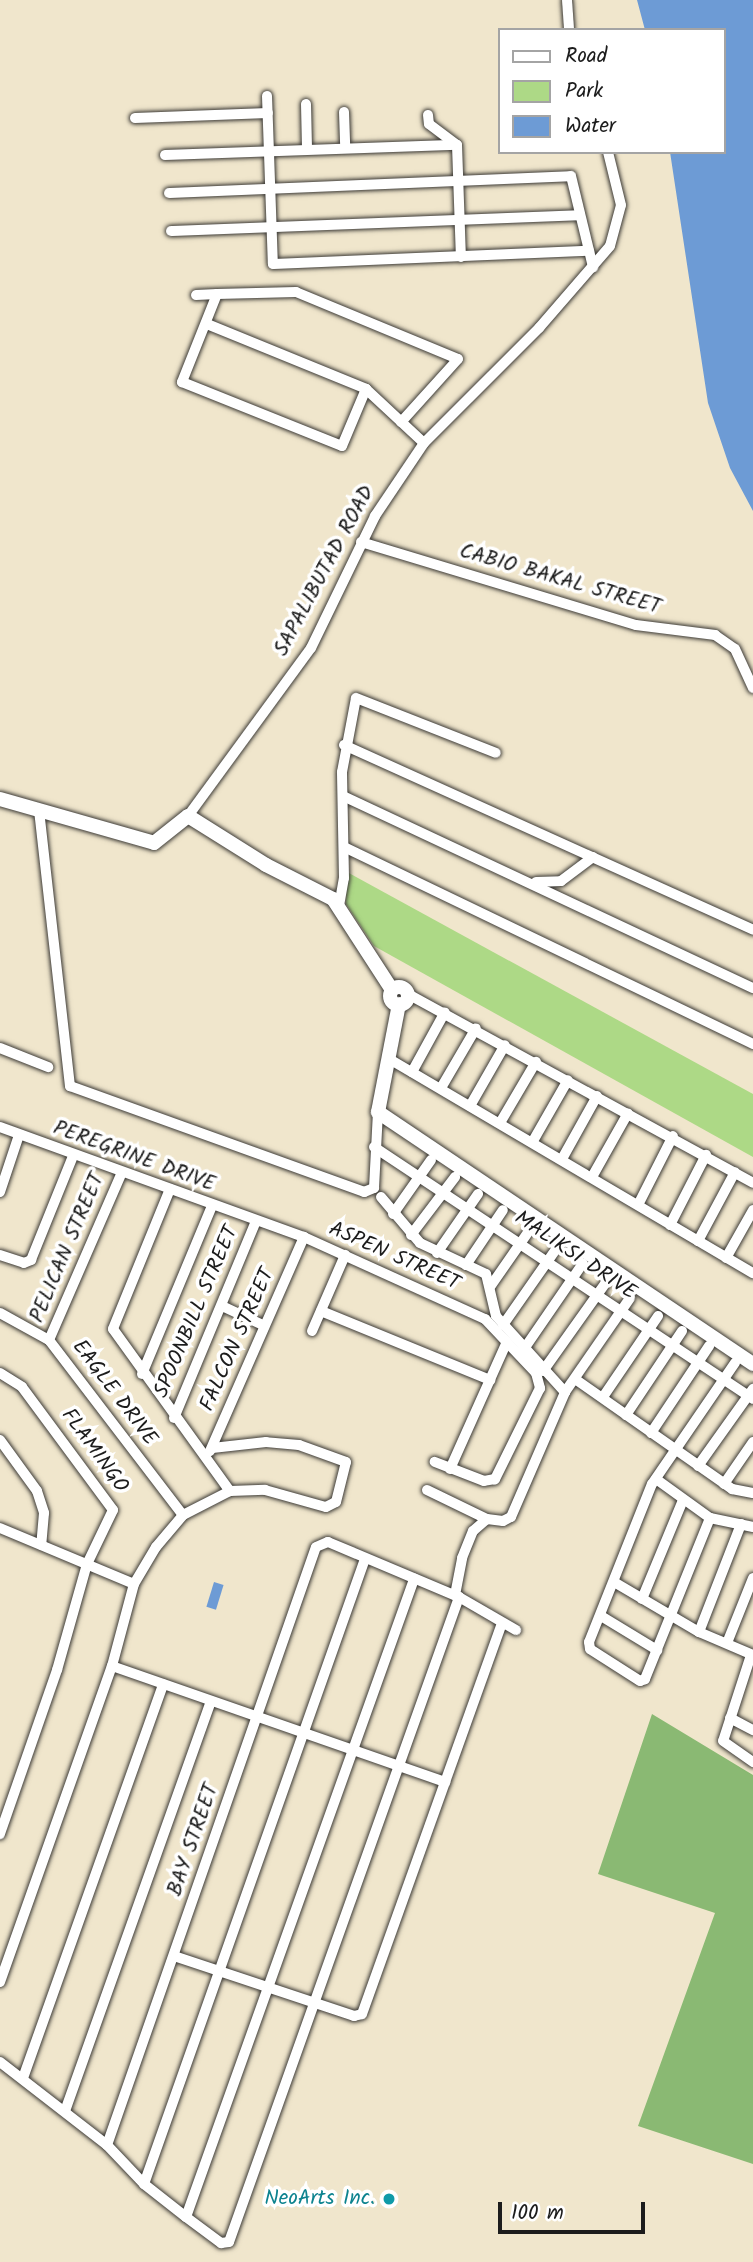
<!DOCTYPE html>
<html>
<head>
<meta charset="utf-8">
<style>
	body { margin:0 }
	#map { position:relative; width:753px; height:2262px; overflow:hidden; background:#f0e6cc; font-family:Kalam,sans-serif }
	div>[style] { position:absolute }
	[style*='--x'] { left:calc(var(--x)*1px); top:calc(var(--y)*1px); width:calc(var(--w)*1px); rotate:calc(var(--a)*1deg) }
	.green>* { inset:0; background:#add986 }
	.forest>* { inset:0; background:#8ab973 }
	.water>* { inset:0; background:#6d9bd5; transform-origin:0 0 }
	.roads { filter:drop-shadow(0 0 2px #3c3a36) drop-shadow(0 0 2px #3c3a36) }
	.street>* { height:10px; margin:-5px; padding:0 5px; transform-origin:5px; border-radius:5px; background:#fff }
	.secondary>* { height:14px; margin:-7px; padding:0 7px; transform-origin:7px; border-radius:7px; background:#fff }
	.secondary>.ring { margin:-7px; padding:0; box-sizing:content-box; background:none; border:14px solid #fff; border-radius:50% }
	.dots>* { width:19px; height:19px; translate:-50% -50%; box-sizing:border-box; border:4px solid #fff; border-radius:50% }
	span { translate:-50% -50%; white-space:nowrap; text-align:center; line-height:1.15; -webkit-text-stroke:7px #fff; paint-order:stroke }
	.street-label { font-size:21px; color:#1c1c1c }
	.culture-label { font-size:21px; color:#0d838f }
	.right { translate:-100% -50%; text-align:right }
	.legend { position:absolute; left:498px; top:28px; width:228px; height:126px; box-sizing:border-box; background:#fff; border:2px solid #a4a4a4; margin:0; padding:9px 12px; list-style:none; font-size:21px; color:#1c1c1c }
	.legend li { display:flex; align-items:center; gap:14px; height:35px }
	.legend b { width:35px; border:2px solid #a4a4a4 }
	.scale { position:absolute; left:498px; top:2202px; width:147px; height:32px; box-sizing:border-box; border:4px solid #1c1c1c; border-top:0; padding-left:9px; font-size:21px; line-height:24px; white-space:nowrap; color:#1c1c1c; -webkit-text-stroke:5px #fff; paint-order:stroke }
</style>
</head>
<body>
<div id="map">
	<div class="green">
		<div style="clip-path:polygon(347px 872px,753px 1094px,753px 1157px,374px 946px,346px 904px)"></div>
	</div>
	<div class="forest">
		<div style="clip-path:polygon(652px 1714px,753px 1775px,753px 2164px,638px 2126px,715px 1913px,598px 1874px)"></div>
	</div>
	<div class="water">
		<div style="clip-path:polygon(637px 0,753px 0,753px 511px,730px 468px,708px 403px,670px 152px,723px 152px,723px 30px,645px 30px)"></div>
		<div style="left:214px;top:1582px;width:10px;height:26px;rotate:17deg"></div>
	</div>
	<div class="roads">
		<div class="street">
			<div style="--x:567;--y:0;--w:30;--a:86"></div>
			<div style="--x:267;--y:96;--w:168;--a:88"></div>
			<div style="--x:273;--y:264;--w:316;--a:-2.4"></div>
			<div style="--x:306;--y:104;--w:45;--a:88.7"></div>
			<div style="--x:344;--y:112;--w:36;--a:88"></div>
			<div style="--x:428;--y:115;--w:9;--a:84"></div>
			<div style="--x:429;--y:124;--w:35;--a:37"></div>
			<div style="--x:457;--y:145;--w:112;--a:88"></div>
			<div style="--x:135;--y:118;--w:133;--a:-2.2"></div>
			<div style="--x:165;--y:155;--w:292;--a:-2"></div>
			<div style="--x:169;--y:193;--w:402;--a:-2.4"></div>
			<div style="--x:571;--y:176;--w:94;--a:76.4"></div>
			<div style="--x:171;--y:231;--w:409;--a:-2.2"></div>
			<div style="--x:217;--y:294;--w:79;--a:-1.5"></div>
			<div style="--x:296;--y:292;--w:175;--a:22.5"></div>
			<div style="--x:458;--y:359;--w:85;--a:132.1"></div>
			<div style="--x:196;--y:295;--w:21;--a:-3"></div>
			<div style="--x:217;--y:294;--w:95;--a:111.7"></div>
			<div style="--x:182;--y:382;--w:172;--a:21.8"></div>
			<div style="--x:342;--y:446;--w:62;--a:-67.2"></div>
			<div style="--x:207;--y:324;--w:172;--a:22.2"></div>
			<div style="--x:366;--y:389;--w:79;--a:43"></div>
			<div style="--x:361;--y:542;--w:287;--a:16.8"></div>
			<div style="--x:636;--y:625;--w:80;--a:7.2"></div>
			<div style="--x:715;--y:635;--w:24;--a:35"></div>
			<div style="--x:735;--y:649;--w:43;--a:65.2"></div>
			<div style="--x:344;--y:745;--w:449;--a:24.3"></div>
			<div style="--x:343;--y:796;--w:453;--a:25.1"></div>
			<div style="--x:39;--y:810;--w:278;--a:83.6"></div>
			<div style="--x:70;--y:1086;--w:313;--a:19.8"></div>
			<div style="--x:364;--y:1192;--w:11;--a:-22"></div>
			<div style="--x:374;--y:1188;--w:76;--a:-87"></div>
			<div style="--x:188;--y:816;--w:208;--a:-53.8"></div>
			<div style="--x:311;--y:648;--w:147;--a:-64.1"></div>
			<div style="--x:375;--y:516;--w:88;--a:-56.1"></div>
			<div style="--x:424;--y:443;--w:163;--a:-45"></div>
			<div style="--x:539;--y:328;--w:108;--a:-49.1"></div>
			<div style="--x:610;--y:246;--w:42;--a:-75"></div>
			<div style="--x:621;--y:205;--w:55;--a:-103.8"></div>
			<div style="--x:344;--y:847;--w:454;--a:25.7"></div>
			<div style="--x:536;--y:882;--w:25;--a:-2"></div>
			<div style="--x:561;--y:881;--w:40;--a:-37"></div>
			<div style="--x:339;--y:906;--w:28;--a:-80"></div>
			<div style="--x:344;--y:878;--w:106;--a:-91.1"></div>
			<div style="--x:342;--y:772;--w:75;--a:-79.3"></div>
			<div style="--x:356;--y:698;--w:150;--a:21.4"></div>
			<div style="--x:408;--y:994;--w:393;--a:28.7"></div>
			<div style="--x:0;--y:1048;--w:52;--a:21.6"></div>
			<div style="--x:391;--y:1060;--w:420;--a:30.5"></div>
			<div style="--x:412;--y:1072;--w:68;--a:-61.2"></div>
			<div style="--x:441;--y:1088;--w:69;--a:-59.7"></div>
			<div style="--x:470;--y:1106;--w:70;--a:-60.2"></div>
			<div style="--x:500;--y:1123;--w:71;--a:-59.5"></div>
			<div style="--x:0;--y:1127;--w:323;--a:19.9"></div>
			<div style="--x:304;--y:1237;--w:199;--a:24.4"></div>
			<div style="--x:485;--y:1319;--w:74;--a:46.6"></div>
			<div style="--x:536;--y:1373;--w:16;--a:75"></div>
			<div style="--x:540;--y:1388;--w:102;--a:116.3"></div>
			<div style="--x:495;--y:1479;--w:11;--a:170"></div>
			<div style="--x:484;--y:1481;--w:53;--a:-158.8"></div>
			<div style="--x:533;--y:1141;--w:70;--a:-60.2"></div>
			<div style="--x:374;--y:1147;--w:455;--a:33.6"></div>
			<div style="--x:562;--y:1159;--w:72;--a:-60.9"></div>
			<div style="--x:592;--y:1177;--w:73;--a:-60.6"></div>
			<div style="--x:170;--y:1189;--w:151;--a:112.2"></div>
			<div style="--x:113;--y:1329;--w:200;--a:54.2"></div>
			<div style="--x:0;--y:1192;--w:60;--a:-71.6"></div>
			<div style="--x:381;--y:1197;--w:60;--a:49.7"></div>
			<div style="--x:420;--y:1243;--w:73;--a:25.2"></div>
			<div style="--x:486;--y:1274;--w:43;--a:76.6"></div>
			<div style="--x:496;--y:1316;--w:103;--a:47.8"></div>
			<div style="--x:639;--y:1203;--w:75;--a:-63.1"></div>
			<div style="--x:393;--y:1214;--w:66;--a:-54.9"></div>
			<div style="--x:670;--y:1225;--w:79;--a:-62.8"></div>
			<div style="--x:411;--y:1235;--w:73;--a:-52.8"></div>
			<div style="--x:698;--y:1241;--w:78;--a:-61.8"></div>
			<div style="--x:437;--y:1253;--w:72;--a:-55.2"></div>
			<div style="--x:0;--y:1255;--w:25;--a:18"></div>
			<div style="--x:24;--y:1263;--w:8;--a:-23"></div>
			<div style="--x:31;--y:1260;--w:112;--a:-68"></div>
			<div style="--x:726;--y:1258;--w:55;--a:-60.6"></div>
			<div style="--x:466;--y:1265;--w:66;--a:-56.1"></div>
			<div style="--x:490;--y:1287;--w:72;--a:-55.2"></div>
			<div style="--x:222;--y:1306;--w:45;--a:24.9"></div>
			<div style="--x:321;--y:1311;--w:183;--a:22.2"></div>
			<div style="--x:0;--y:1313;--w:56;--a:28.9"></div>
			<div style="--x:49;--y:1340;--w:220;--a:52.6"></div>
			<div style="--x:503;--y:1325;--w:98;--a:-55"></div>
			<div style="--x:312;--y:1331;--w:83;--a:-66.5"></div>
			<div style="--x:49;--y:1340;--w:183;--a:-66.5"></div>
			<div style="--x:524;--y:1349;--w:104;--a:-55.5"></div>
			<div style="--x:543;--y:1371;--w:110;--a:-54.6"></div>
			<div style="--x:0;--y:1373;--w:26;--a:32"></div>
			<div style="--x:22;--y:1387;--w:153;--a:53.5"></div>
			<div style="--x:113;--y:1510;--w:60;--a:115.7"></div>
			<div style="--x:87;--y:1564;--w:110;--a:105.8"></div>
			<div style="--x:57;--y:1670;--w:174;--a:109.2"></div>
			<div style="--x:142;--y:1374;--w:182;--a:-67.4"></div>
			<div style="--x:575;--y:1379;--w:192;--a:35"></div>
			<div style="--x:732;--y:1489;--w:21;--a:11"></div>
			<div style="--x:603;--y:1397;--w:98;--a:-55.8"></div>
			<div style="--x:626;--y:1415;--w:101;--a:-56.3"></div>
			<div style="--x:174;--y:1418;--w:213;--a:-67.4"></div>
			<div style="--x:651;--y:1433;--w:105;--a:-56.3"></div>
			<div style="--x:0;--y:1440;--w:63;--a:54"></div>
			<div style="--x:37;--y:1491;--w:23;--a:72"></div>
			<div style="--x:44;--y:1513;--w:32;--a:95"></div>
			<div style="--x:210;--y:1451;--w:234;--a:-66.3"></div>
			<div style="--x:698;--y:1466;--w:95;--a:-54.5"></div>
			<div style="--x:450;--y:1469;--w:137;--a:-65.9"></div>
			<div style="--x:656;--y:1479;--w:67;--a:35.8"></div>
			<div style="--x:710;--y:1518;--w:44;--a:11.8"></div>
			<div style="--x:724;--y:1484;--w:51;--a:-55.4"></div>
			<div style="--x:427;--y:1490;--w:67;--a:25.8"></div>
			<div style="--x:710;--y:1518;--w:174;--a:112"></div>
			<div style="--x:645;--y:1679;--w:5;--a:158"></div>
			<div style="--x:640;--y:1681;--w:59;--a:-147.4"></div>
			<div style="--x:590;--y:1649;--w:7;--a:-98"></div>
			<div style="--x:589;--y:1642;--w:170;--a:-68.3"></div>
			<div style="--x:652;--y:1484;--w:147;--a:-55.6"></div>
			<div style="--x:0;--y:1528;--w:145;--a:22.7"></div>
			<div style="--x:614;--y:1582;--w:99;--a:30.5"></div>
			<div style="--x:699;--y:1632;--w:59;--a:23.1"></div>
			<div style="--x:455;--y:1595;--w:38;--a:-79"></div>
			<div style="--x:462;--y:1558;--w:29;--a:-68"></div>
			<div style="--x:473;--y:1531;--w:18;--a:-41"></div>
			<div style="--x:487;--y:1519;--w:16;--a:7"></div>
			<div style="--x:503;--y:1521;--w:9;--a:-27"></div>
			<div style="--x:511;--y:1517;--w:136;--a:-66.6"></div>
			<div style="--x:565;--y:1392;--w:114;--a:-55.3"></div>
			<div style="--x:642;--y:1599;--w:107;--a:-67.5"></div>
			<div style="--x:601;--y:1616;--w:66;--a:31.3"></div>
			<div style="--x:699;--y:1632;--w:116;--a:-68.7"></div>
			<div style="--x:727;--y:1643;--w:70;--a:-68.2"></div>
			<div style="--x:751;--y:1655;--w:90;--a:108"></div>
			<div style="--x:723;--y:1741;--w:37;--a:35"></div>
			<div style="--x:112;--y:1666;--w:353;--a:19.2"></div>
			<div style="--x:730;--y:1718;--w:26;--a:28"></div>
			<div style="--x:174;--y:1956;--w:190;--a:18.4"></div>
			<div style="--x:354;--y:2016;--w:8;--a:-14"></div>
			<div style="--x:362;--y:2014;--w:415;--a:-70.3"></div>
			<div style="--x:0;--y:1982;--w:335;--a:-70.5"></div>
			<div style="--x:112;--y:1666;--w:85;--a:-75"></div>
			<div style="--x:134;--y:1584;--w:43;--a:-59.3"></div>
			<div style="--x:156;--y:1547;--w:42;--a:-49.8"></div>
			<div style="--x:183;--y:1515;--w:53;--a:-27.1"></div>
			<div style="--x:230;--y:1491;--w:35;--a:-2"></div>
			<div style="--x:265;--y:1490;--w:63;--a:15.6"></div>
			<div style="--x:326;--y:1507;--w:11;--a:-27"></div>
			<div style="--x:336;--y:1502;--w:41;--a:-76"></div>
			<div style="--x:346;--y:1462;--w:50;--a:-160.1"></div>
			<div style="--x:299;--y:1445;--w:33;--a:-175"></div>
			<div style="--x:266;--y:1442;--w:54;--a:173.7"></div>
			<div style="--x:0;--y:2062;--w:135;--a:37.8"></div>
			<div style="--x:107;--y:2145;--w:54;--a:46.5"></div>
			<div style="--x:144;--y:2184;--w:53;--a:38.2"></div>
			<div style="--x:186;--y:2217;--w:44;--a:36.6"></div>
			<div style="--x:221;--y:2243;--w:8;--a:-7"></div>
			<div style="--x:229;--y:2242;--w:685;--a:-70.37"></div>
			<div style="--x:23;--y:2078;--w:418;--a:-70.4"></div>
			<div style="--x:65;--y:2111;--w:435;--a:-70.4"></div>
			<div style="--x:107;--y:2145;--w:633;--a:-70.74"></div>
			<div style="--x:316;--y:1547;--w:13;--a:-23"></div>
			<div style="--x:328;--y:1542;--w:142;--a:22.8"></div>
			<div style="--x:459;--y:1597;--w:66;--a:30.1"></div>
			<div style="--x:144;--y:2184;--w:663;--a:-70.53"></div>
			<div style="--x:186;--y:2217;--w:678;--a:-70.33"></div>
		</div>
		<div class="secondary">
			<div style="--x:0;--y:799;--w:160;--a:15.9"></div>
			<div style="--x:154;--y:843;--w:43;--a:-38.5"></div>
			<div style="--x:188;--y:816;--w:92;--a:32.1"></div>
			<div style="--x:266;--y:865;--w:75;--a:26.9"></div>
			<div style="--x:333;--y:899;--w:108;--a:57"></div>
			<div class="ring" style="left:390px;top:987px;width:4px;height:4px"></div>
			<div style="--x:399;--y:1004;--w:110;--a:101"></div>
			<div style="--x:378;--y:1112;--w:452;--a:33.9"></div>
		</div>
	</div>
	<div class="dots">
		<div style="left:389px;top:2199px;background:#0f9aa8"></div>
	</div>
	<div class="street-label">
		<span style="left:325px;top:571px;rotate:-62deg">SAPALIBUTAD ROAD</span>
		<span style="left:560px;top:580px;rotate:16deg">CABIO BAKAL STREET</span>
		<span style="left:134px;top:1157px;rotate:20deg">PEREGRINE DRIVE</span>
		<span style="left:68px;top:1248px;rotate:-67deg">PELICAN STREET</span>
		<span style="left:575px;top:1256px;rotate:34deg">MALIKSI DRIVE</span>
		<span style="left:394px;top:1257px;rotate:24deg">ASPEN STREET</span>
		<span style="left:197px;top:1312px;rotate:-67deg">SPOONBILL STREET</span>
		<span style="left:238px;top:1340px;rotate:-66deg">FALCON STREET</span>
		<span style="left:114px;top:1393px;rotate:53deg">EAGLE DRIVE</span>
		<span style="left:94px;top:1451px;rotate:54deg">FLAMINGO</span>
		<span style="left:194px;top:1840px;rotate:-71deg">BAY STREET</span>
	</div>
	<div class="culture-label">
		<span class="right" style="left:375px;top:2199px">NeoArts Inc.</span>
	</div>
	<ul class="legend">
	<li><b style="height:9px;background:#fff"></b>Road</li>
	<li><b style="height:19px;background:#add986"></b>Park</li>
	<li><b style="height:19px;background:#6d9bd5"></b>Water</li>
	</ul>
	<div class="scale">100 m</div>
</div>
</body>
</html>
